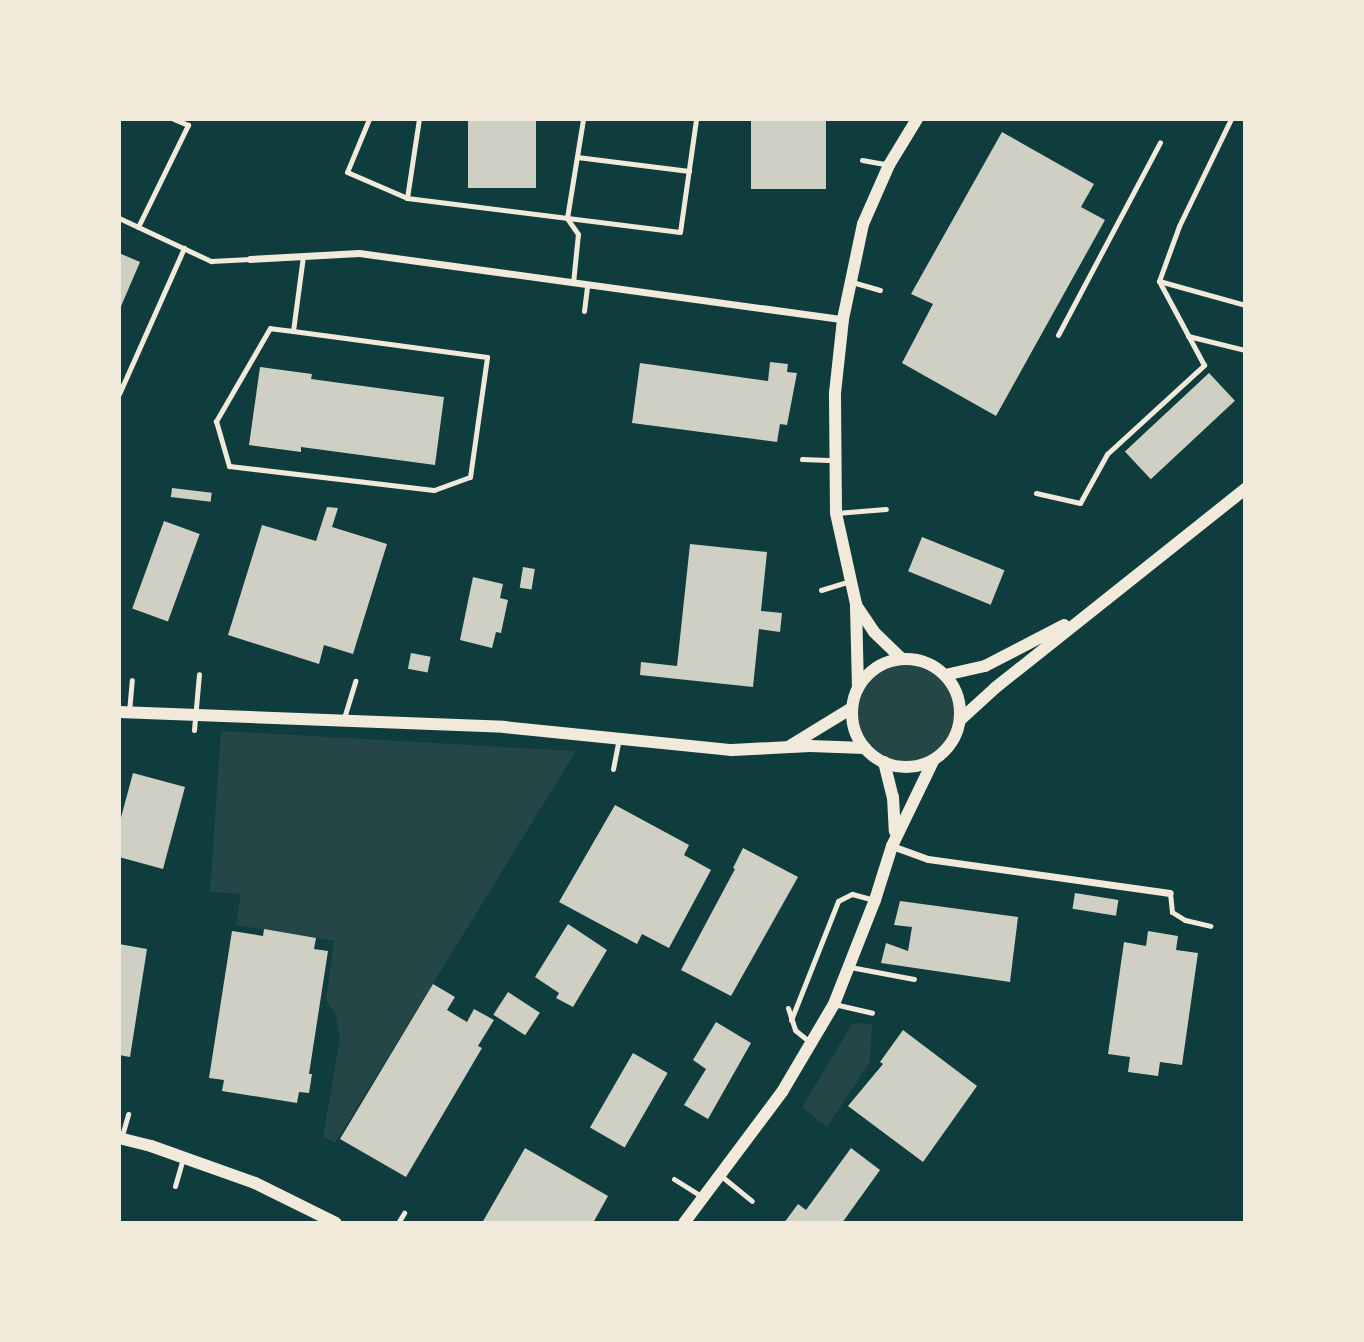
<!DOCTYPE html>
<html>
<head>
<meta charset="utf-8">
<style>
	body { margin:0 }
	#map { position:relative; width:1364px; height:1342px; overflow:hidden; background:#0f3d3e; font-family:Quicksand,sans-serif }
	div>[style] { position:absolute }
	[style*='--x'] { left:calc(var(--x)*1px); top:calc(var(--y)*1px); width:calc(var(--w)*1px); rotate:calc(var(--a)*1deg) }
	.green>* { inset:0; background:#244646 }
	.round { border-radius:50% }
	.building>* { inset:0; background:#cfcfc3; transform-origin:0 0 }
	.service>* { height:5px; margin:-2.5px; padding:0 2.5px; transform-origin:2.5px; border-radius:2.5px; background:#f1e9da }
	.minor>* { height:7px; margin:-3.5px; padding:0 3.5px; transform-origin:3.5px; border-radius:3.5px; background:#f1e9da }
	.tertiary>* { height:12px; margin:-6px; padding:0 6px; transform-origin:6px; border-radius:6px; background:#f1e9da }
	.tertiary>.ring { margin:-6px; padding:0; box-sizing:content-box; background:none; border:12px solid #f1e9da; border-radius:50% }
	span { translate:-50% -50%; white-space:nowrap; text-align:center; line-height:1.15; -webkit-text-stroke:5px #f1e9da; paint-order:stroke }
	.frame { position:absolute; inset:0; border:121px solid #f1e9da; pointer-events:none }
</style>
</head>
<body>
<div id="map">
	<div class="green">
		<div class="round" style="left:852px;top:659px;width:108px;height:108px"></div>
		<div style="clip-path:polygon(221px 731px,576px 751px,335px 1143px,323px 1137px,340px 1038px,335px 1014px,326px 1000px,334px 941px,236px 925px,241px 894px,210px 892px)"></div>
		<div style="clip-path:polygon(853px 1023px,872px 1024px,870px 1062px,827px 1127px,802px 1107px)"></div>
	</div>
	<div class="building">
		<div style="left:468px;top:119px;width:68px;height:69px"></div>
		<div style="left:751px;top:119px;width:75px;height:70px"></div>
		<div style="clip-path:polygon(1002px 132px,1094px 184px,1081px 207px,1105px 220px,996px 416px,902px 363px,933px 304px,911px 294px)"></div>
		<div style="clip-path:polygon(119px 253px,140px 262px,119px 311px)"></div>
		<div style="clip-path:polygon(770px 362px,788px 364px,787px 372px,797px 373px,787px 425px,780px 424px,777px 442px,632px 423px,640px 363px,768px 381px)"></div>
		<div style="clip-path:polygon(260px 367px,312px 374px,311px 379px,444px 397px,435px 465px,301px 447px,301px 452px,249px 445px)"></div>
		<div style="left:1209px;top:373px;width:38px;height:115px;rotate:47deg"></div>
		<div style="left:172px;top:488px;width:40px;height:9px;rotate:7deg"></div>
		<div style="clip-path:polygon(327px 507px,338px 508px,332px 527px,387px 544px,353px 654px,324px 645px,319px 664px,228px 635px,262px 525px,316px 541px)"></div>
		<div style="left:164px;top:521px;width:38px;height:93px;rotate:20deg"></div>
		<div style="left:922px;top:537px;width:89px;height:37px;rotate:22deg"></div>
		<div style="clip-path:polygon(690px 544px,767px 552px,761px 611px,782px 613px,780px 632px,759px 629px,753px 687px,640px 675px,641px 662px,677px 666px)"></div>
		<div style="left:523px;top:567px;width:12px;height:21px;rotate:9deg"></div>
		<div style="clip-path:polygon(473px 577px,503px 584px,500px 598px,508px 600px,501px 633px,496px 632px,492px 648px,460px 640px)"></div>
		<div style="left:411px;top:653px;width:20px;height:16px;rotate:11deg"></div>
		<div style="clip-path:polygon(133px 773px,185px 787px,163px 869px,119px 857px,119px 825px)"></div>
		<div style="clip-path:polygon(615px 805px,689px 845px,684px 855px,711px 870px,669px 948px,642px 934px,637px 944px,559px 902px)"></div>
		<div style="clip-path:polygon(743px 848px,798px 877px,731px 996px,681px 970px,735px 869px,733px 868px)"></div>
		<div style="left:1075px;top:893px;width:44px;height:16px;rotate:9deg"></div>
		<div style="clip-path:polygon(900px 901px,1018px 917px,1010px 982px,881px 963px,886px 943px,908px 951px,912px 927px,894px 925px)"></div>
		<div style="clip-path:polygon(568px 924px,607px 950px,573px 1007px,556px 998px,559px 993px,535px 977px)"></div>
		<div style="clip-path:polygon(264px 929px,316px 938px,314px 949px,328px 951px,309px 1074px,312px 1074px,309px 1093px,299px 1092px,297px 1103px,222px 1091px,224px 1080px,209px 1078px,232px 931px,263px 936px)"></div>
		<div style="clip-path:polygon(1148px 931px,1178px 936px,1176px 950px,1198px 953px,1182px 1065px,1160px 1062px,1158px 1076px,1128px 1072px,1130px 1057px,1108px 1054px,1124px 942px,1146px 946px)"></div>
		<div style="clip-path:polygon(119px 944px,147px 949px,130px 1057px,119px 1055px)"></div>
		<div style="clip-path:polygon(433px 984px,455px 997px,447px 1010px,467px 1022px,474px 1009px,494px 1020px,478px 1046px,482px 1048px,406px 1177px,340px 1139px)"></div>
		<div style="left:508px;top:992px;width:38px;height:27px;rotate:33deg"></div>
		<div style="clip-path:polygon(716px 1022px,751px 1043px,708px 1119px,684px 1105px,706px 1069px,693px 1060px)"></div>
		<div style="clip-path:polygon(903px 1030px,977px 1086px,923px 1162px,848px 1106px,883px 1064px,880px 1062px)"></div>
		<div style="left:633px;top:1053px;width:40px;height:86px;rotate:30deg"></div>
		<div style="clip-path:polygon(525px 1148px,608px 1196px,593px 1223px,482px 1223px)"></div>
		<div style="clip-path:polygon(851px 1148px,880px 1170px,842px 1223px,784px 1223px,798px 1204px,806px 1210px)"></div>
	</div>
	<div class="service">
		<div style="--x:369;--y:119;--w:57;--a:112.5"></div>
		<div style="--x:347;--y:172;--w:65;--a:23.4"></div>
		<div style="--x:407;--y:198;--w:275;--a:7.1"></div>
		<div style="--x:680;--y:232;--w:114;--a:-81.9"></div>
		<div style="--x:577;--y:157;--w:113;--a:7.1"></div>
		<div style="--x:862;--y:160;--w:27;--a:10"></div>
		<div style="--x:407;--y:198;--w:80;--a:-81.4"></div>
		<div style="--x:119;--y:218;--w:102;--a:25.1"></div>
		<div style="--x:211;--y:261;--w:39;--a:-3"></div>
		<div style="--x:138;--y:227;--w:114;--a:-63.9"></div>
		<div style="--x:188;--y:125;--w:15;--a:-157"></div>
		<div style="--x:1159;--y:281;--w:89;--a:15.6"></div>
		<div style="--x:852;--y:282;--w:29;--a:16"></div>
		<div style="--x:573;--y:283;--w:49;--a:-84.2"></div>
		<div style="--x:578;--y:234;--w:19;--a:-125"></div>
		<div style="--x:567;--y:218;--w:100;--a:-80.8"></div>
		<div style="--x:584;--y:311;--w:26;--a:-83"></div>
		<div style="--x:293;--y:331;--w:23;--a:-173"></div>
		<div style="--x:270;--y:328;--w:108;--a:120.1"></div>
		<div style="--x:216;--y:421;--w:47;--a:73.9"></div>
		<div style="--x:229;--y:466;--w:206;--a:6.7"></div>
		<div style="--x:434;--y:490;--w:38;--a:-20"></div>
		<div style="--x:470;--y:477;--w:121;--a:-81.9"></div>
		<div style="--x:487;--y:357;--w:196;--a:-172.4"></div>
		<div style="--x:293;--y:331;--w:76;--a:-82.4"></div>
		<div style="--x:1058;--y:335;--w:218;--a:-62.1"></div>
		<div style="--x:1188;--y:336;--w:59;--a:13.8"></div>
		<div style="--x:119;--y:394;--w:160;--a:-66"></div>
		<div style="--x:802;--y:459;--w:33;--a:2"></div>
		<div style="--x:1036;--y:493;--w:45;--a:12.8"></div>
		<div style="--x:1080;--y:503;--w:56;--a:-61.1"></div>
		<div style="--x:1107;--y:454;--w:132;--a:-42.5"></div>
		<div style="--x:1204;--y:365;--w:95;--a:-118.2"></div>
		<div style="--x:1159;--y:281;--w:59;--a:-70"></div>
		<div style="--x:1179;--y:226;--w:119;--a:-64.1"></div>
		<div style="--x:836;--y:513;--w:50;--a:-4.6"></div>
		<div style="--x:821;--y:590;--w:31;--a:-17"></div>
		<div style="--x:129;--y:712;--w:32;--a:-85"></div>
		<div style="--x:344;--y:718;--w:39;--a:-73"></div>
		<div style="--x:194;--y:730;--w:56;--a:-84.9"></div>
		<div style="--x:613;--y:769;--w:31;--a:-79"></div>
		<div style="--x:1170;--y:893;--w:19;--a:84"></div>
		<div style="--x:1172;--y:912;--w:15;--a:32"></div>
		<div style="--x:1185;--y:920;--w:26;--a:13"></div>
		<div style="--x:850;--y:967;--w:65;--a:10.6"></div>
		<div style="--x:834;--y:1004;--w:39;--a:13"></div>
		<div style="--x:788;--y:1008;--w:23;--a:72"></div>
		<div style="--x:795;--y:1030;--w:21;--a:39"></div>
		<div style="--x:791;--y:1020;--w:128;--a:-68.4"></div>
		<div style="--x:838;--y:901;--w:16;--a:-27"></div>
		<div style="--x:852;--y:894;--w:24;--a:15"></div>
		<div style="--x:121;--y:1139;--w:26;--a:-74"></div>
		<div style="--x:720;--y:1175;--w:41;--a:39.1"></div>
		<div style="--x:674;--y:1179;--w:34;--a:32"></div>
		<div style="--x:175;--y:1186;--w:29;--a:-74"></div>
		<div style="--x:398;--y:1223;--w:12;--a:-59"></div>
	</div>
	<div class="minor">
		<div style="--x:250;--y:259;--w:109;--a:-3.2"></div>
		<div style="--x:359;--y:253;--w:488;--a:7.8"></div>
		<div style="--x:892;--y:846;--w:38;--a:20"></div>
		<div style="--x:928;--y:859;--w:244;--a:8"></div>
	</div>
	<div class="tertiary">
		<div style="--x:856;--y:605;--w:32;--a:56"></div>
		<div style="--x:874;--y:632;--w:37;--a:44"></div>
		<div class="ring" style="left:852px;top:659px;width:96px;height:96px"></div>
		<div style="--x:945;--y:675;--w:41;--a:-12.7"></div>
		<div style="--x:985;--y:666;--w:89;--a:-27.4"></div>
		<div style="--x:858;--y:688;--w:84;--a:-91.4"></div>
		<div style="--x:856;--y:604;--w:93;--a:-102.4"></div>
		<div style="--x:836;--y:513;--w:120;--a:-90.5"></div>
		<div style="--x:835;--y:393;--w:74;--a:-83.8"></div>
		<div style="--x:843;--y:319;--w:97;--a:-78.1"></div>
		<div style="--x:863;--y:224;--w:64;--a:-66.2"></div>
		<div style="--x:889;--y:165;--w:54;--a:-58.7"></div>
		<div style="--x:119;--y:712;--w:385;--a:2.2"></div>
		<div style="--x:504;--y:727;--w:229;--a:5.8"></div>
		<div style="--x:732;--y:750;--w:78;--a:-2.9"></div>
		<div style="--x:810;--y:746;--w:55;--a:2.1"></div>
		<div style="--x:960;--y:720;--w:47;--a:-42.4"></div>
		<div style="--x:995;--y:688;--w:320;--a:-38.5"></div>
		<div style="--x:788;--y:747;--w:75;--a:-31.4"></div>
		<div style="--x:884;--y:762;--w:36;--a:76"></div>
		<div style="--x:893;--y:797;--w:34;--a:87"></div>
		<div style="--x:119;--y:1138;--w:33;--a:14"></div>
		<div style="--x:151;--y:1146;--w:110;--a:19.6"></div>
		<div style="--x:255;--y:1183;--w:90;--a:26.3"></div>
		<div style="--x:684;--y:1223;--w:164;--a:-53.2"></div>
		<div style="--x:782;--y:1092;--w:102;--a:-59.4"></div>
		<div style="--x:834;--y:1004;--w:112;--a:-68.5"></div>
		<div style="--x:875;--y:900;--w:57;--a:-72.5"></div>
		<div style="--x:892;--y:846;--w:94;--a:-64.2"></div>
	</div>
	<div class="frame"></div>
</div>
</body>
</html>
